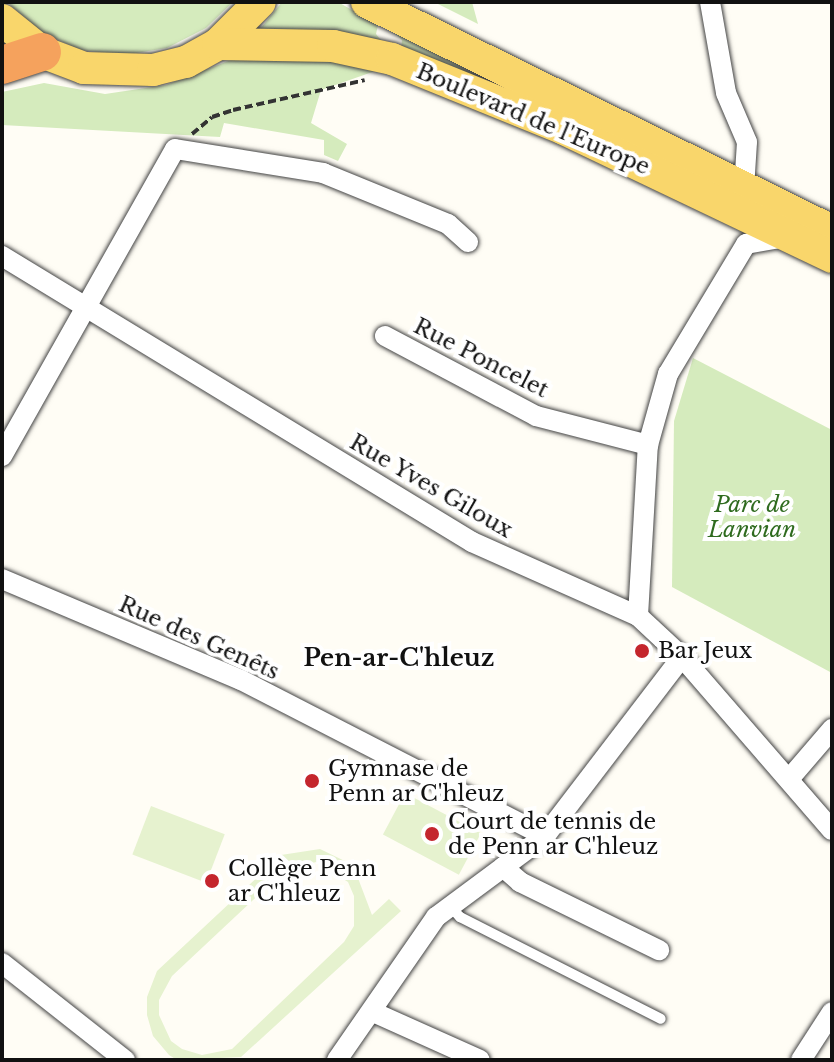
<!DOCTYPE html>
<html>
<head>
<meta charset="utf-8">
<style>
	body { margin:0 }
	#map { position:relative; width:834px; height:1062px; overflow:hidden; background:#fffdf5; font-family:"Libre Baskerville",serif }
	div>[style] { position:absolute }
	[style*='--x'] { left:calc(var(--x)*1px); top:calc(var(--y)*1px); width:calc(var(--w)*1px); rotate:calc(var(--a)*1deg) }
	.green>* { inset:0; background:#d5ebbd }
	.pitch>* { inset:0; background:#e6f2cf; transform-origin:0 0 }
	.path>* { height:4px; margin-top:-2px; transform-origin:0; background:repeating-linear-gradient(90deg,#333 0 8px,transparent 0 12px) }
	.roads { filter:drop-shadow(0 0 2px #444) drop-shadow(0 0 2px #444) }
	.lane>* { height:10px; margin:-5px; padding:0 5px; transform-origin:5px; border-radius:5px; background:#fff }
	.street>* { height:20px; margin:-10px; padding:0 10px; transform-origin:10px; border-radius:10px; background:#fff }
	.primary>* { height:32px; margin:-16px; padding:0 16px; transform-origin:16px; border-radius:16px; background:#f9d66b }
	.highway>* { height:38px; margin:-19px; padding:0 19px; transform-origin:19px; border-radius:19px; background:#f5a25d }
	.dots>* { width:22px; height:22px; translate:-50% -50%; box-sizing:border-box; border:4px solid #fff; border-radius:50% }
	span { translate:-50% -50%; white-space:nowrap; text-align:center; line-height:1.15; -webkit-text-stroke:8px #fff; paint-order:stroke }
	.street-label { font-size:22px; color:#111 }
	.park-label { font-size:22px; color:#2f6b1f; font-style:italic }
	.poi-label { font-size:22px; color:#111 }
	.left { translate:0 -50%; text-align:left }
	.neighbourhood-label { font-size:24px; color:#111; font-weight:700 }
	.frame { position:absolute; inset:0; border:4px solid #111; pointer-events:none }
</style>
</head>
<body>
<div id="map">
	<div class="green">
		<div style="clip-path:polygon(7px 2px,233px 2px,206px 28px,167px 48px,124px 55px,80px 50px,40px 31px)"></div>
		<div style="clip-path:polygon(282px 2px,338px 2px,378px 25px,376px 34px,384px 44px,257px 33px)"></div>
		<div style="clip-path:polygon(434px 2px,472px 2px,478px 24px)"></div>
		<div style="clip-path:polygon(392px 31px,546px 102px,543px 108px,401px 49px,402px 40px)"></div>
		<div style="clip-path:polygon(298px 53px,381px 69px,321px 90px,311px 123px,347px 144px,338px 161px,324px 155px,324px 140px,224px 123px,220px 137px,2px 125px,2px 92px,44px 83px,105px 94px,166px 85px,231px 60px)"></div>
		<div style="clip-path:polygon(693px 358px,832px 430px,832px 673px,672px 587px,674px 421px)"></div>
	</div>
	<div class="pitch">
		<div style="left:405px;top:793px;width:86px;height:47px;rotate:28deg"></div>
		<div style="left:151px;top:806px;width:79px;height:52px;rotate:21deg"></div>
		<div style="clip-path:polygon(evenodd,320px 849px,353px 865px,372px 915px,389px 899px,401px 911px,241px 1057px,177px 1060px,169px 1055px,153px 1036px,147px 1015px,147px 997px,157px 971px,281px 855px,320px 849px,316px 862px,348px 882px,354px 896px,354px 926px,344px 942px,232px 1049px,202px 1055px,182px 1049px,171px 1041px,159px 1015px,159px 1000px,172px 976px,283px 872px,316px 862px)"></div>
	</div>
	<div class="path">
		<div style="--x:192;--y:134;--w:26;--a:-40"></div>
		<div style="--x:212;--y:117;--w:22;--a:-18"></div>
		<div style="--x:233;--y:110;--w:135;--a:-12.8"></div>
	</div>
	<div class="roads">
		<div class="lane">
			<div style="--x:450;--y:906;--w:15;--a:48"></div>
			<div style="--x:460;--y:917;--w:225;--a:26.9"></div>
		</div>
		<div class="street">
			<div style="--x:710;--y:2;--w:92;--a:80"></div>
			<div style="--x:726;--y:93;--w:53;--a:66.8"></div>
			<div style="--x:747;--y:142;--w:46;--a:93.7"></div>
			<div style="--x:2;--y:256;--w:550;--a:31.32"></div>
			<div style="--x:472;--y:542;--w:182;--a:24"></div>
			<div style="--x:638;--y:616;--w:60;--a:43"></div>
			<div style="--x:682;--y:657;--w:229;--a:49.1"></div>
			<div style="--x:385;--y:336;--w:171;--a:27.9"></div>
			<div style="--x:536;--y:416;--w:116;--a:14.5"></div>
			<div style="--x:2;--y:456;--w:352;--a:-60.6"></div>
			<div style="--x:175;--y:149;--w:150;--a:9.2"></div>
			<div style="--x:323;--y:173;--w:135;--a:22.2"></div>
			<div style="--x:448;--y:224;--w:27;--a:42"></div>
			<div style="--x:2;--y:579;--w:259;--a:22.9"></div>
			<div style="--x:241;--y:680;--w:342;--a:27.2"></div>
			<div style="--x:638;--y:616;--w:171;--a:-86.7"></div>
			<div style="--x:648;--y:445;--w:74;--a:-74.3"></div>
			<div style="--x:668;--y:374;--w:152;--a:-59"></div>
			<div style="--x:746;--y:244;--w:39;--a:-10"></div>
			<div style="--x:790;--y:778;--w:65;--a:-49.4"></div>
			<div style="--x:503;--y:867;--w:23;--a:41"></div>
			<div style="--x:520;--y:882;--w:155;--a:26.1"></div>
			<div style="--x:2;--y:963;--w:157;--a:38.3"></div>
			<div style="--x:373;--y:1012;--w:117;--a:24.2"></div>
			<div style="--x:337;--y:1060;--w:174;--a:-55.3"></div>
			<div style="--x:436;--y:917;--w:136;--a:-36.6"></div>
			<div style="--x:545;--y:836;--w:225;--a:-52.6"></div>
			<div style="--x:801;--y:1060;--w:57;--a:-57.1"></div>
		</div>
		<div class="primary">
			<div style="--x:367;--y:2;--w:518;--a:26.22"></div>
			<div style="--x:2;--y:20;--w:51;--a:38.7"></div>
			<div style="--x:42;--y:52;--w:45;--a:20.9"></div>
			<div style="--x:84;--y:68;--w:69;--a:1.7"></div>
			<div style="--x:153;--y:70;--w:34;--a:-14"></div>
			<div style="--x:186;--y:62;--w:37;--a:-29"></div>
			<div style="--x:218;--y:44;--w:59;--a:-45"></div>
			<div style="--x:218;--y:44;--w:115;--a:1"></div>
			<div style="--x:333;--y:46;--w:60;--a:12.4"></div>
			<div style="--x:392;--y:59;--w:186;--a:22.1"></div>
			<div style="--x:564;--y:129;--w:297;--a:25.5"></div>
		</div>
		<div class="highway">
			<div style="--x:2;--y:65;--w:42;--a:-18"></div>
		</div>
	</div>
	<div class="dots">
		<div style="left:642px;top:651px;background:#c4262e"></div>
		<div style="left:312px;top:781px;background:#c4262e"></div>
		<div style="left:432px;top:834px;background:#c4262e"></div>
		<div style="left:212px;top:881px;background:#c4262e"></div>
	</div>
	<div class="street-label">
		<span style="left:533px;top:119px;rotate:23deg">Boulevard de l'Europe</span>
		<span style="left:481px;top:358px;rotate:27deg">Rue Poncelet</span>
		<span style="left:431px;top:486px;rotate:30deg">Rue Yves Giloux</span>
		<span style="left:199px;top:638px;rotate:24deg">Rue des Genêts</span>
	</div>
	<div class="park-label">
		<span style="left:752px;top:517px">Parc de<br>Lanvian</span>
	</div>
	<div class="poi-label">
		<span class="left" style="left:658px;top:651px">Bar Jeux</span>
		<span class="left" style="left:328px;top:781px">Gymnase de<br>Penn ar C'hleuz</span>
		<span class="left" style="left:448px;top:834px">Court de tennis de<br>de Penn ar C'hleuz</span>
		<span class="left" style="left:228px;top:881px">Collège Penn<br>ar C'hleuz</span>
	</div>
	<div class="neighbourhood-label">
		<span style="left:399px;top:658px">Pen-ar-C'hleuz</span>
	</div>
	<div class="frame"></div>
</div>
</body>
</html>
